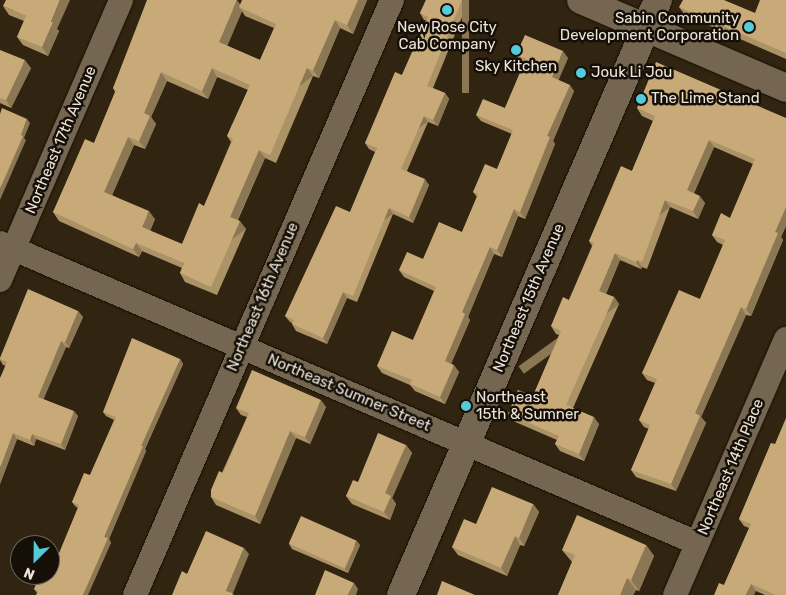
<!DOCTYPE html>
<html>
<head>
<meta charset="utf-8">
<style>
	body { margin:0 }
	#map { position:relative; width:786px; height:595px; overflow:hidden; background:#312511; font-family:Rubik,sans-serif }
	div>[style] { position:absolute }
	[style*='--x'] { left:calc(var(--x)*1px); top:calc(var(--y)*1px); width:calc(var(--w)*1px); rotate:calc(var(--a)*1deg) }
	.roads { filter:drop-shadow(0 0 1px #190e00) drop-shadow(0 0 1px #190e00) }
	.street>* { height:24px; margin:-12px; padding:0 12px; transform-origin:12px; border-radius:12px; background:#746650 }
	.secondary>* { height:28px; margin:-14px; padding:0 14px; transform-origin:14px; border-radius:14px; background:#746650 }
	.wall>* { inset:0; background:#ac9267 }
	.shaded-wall>* { inset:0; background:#8c7754; transform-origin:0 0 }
	.building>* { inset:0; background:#c8aa78; transform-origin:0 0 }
	.dots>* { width:14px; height:14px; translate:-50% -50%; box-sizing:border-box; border:2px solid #150f07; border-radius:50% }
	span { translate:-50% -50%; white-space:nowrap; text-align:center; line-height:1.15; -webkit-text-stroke:5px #150f07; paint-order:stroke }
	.poi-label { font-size:15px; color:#ede5d9 }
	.right { translate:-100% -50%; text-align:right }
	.left { translate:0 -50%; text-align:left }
	.street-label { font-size:15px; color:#ede5d9 }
	.north { position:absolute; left:10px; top:535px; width:50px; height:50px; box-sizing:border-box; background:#150f07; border:1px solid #6b655b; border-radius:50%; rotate:203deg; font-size:14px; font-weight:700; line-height:20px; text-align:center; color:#ede5d9 }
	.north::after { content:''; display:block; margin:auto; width:18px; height:22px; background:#53cbda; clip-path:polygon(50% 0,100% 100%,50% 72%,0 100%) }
</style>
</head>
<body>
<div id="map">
	<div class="roads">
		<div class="street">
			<div style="--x:0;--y:243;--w:759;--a:23.29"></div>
			<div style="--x:0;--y:280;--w:305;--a:-66.6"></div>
			<div style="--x:135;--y:595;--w:648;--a:-66.64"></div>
			<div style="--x:675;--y:595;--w:279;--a:-66.6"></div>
		</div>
		<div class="secondary">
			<div style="--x:581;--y:0;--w:223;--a:23.2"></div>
			<div style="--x:401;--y:595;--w:648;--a:-66.64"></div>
		</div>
	</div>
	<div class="wall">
		<div style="clip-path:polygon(evenodd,367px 0,353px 34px,340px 28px,319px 78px,313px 76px,276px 163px,265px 158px,238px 220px,246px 229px,217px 295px,185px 282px,180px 273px,182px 268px,142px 251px,139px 257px,59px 221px,53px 212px,94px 143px,115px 92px,113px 88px,240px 5px,367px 0,242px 11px,245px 16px,274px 28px,260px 60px,227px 46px,242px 11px,367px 0,217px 77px,248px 90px,227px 136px,231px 142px,204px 206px,182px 244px,150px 231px,155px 219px,112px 195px,134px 145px,145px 149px,156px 124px,151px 117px,167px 81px,208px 99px,217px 77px)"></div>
		<div style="clip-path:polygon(426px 0,469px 0,433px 88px,445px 93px,449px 99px,438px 126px,428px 122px,407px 171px,429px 185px,413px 223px,393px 214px,357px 302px,347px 298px,327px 344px,296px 331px,292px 324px,292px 323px,290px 322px,285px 316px,350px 212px,375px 152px,369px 149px,365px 143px,402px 75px,426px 20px,424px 20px,420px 13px)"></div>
		<div style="clip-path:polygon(786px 0,786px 59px,685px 15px,679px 7px,755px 13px)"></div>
		<div style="clip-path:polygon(3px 6px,57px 29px,59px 31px,48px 56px,23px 45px,17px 37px,24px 21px,9px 15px)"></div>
		<div style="clip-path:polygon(0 50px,31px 68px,11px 108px,0 103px)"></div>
		<div style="clip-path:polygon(516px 55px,568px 58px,558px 80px,574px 91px,553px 141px,555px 144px,525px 219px,518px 216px,502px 257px,494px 254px,468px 317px,470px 320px,451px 364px,459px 372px,445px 404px,415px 391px,410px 385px,382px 373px,377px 366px,413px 340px,434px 291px,404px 277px,399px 270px,423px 259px,462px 232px,477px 197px,473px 192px,497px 169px,512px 134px,481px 121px,476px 115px,505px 108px,524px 63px,521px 62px)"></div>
		<div style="clip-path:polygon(637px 108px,786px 118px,786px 226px,781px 237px,783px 240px,751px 316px,746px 315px,701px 417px,706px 423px,676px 491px,636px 477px,631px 470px,649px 429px,644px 427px,639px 420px,655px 383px,647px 380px,642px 373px,700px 299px,723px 245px,717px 242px,712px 235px,730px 218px,753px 164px,714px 147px,694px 193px,705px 203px,698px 219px,670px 207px,647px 269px,642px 267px,641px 269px,620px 260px,606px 294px,614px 297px,619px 304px,573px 408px,599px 424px,584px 461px,560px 451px,555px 444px,557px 440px,513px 421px,508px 414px,533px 396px,559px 335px,556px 334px,551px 326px,569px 300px,592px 246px,589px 241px,632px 171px,653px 121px,642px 116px)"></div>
		<div style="clip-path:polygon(78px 311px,83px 317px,69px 348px,66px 347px,43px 399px,78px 416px,65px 450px,36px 439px,34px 446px,17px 439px,0 484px,6px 366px,3px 365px,0 360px,0 358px)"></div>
		<div style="clip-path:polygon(180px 359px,183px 364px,145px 449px,146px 451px,109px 539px,111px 543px,37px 593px,34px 589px,53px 568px,78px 508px,75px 506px,72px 502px,90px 475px,114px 420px,106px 416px,103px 412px)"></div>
		<div style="clip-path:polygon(326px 407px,310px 444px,296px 438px,260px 524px,216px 505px,211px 497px,247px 417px,241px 415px,236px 408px)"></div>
		<div style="clip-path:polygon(771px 443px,786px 595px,765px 595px,756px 591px,724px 585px,749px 528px,744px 526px,739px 519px)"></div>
		<div style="clip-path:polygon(406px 445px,412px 453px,392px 498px,396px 504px,390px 520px,352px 504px,346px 496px,358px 482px)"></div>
		<div style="clip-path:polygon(533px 504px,539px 512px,524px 546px,520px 545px,507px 576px,458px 555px,452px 547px,476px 524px)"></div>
		<div style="clip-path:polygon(289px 544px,360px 545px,348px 573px,292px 549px)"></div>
		<div style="clip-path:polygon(646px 545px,654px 556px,639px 591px,636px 590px,633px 595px,558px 595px,572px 562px,562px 550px)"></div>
	</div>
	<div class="shaded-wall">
		<div style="clip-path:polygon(60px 0,70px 0,57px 29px,59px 31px,48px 56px,42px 47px,51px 22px)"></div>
		<div style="clip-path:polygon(237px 0,243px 8px,239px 7px,242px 11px,225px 51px,219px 42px)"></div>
		<div style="clip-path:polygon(358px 0,367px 0,353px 34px,347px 25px)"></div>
		<div style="left:462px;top:0;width:7px;height:93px"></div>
		<div style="clip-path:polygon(335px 20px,340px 28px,319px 78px,313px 70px)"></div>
		<div style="clip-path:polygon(563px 51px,568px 58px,557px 84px,552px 77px)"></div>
		<div style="clip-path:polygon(25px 60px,31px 68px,11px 108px,6px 100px)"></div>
		<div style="clip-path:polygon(212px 68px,217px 77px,208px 99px,202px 91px)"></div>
		<div style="left:307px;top:68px;width:10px;height:95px;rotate:53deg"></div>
		<div style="clip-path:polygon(161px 72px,167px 81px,151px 117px,156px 124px,145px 149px,139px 141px,144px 113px)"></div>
		<div style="clip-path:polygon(570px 85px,574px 91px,553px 141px,555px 144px,525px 219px,520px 212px,547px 136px)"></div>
		<div style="clip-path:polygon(445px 93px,449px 99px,438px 126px,433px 120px)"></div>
		<div style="left:424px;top:116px;width:7px;height:58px;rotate:56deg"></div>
		<div style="clip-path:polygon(27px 119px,30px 123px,24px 138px,26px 140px,0 200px,0 189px)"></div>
		<div style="clip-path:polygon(128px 137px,134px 145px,110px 200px,104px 192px)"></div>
		<div style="clip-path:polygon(709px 140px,714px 147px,692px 198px,687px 190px)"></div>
		<div style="clip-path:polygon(259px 150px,265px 158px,235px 225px,230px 217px)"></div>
		<div style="clip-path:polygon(425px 179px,429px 185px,413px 223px,409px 217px)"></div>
		<div style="clip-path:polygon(700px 196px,705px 203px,698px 219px,693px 211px)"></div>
		<div style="left:665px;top:200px;width:9px;height:66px;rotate:54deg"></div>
		<div style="clip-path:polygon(786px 207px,786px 226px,781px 237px,783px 240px,751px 316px,746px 309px,775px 232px)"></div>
		<div style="left:389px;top:208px;width:7px;height:95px;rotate:56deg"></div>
		<div style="clip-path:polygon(514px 209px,518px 216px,502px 257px,497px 250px)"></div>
		<div style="clip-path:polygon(149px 211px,155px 219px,148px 236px,142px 227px)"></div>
		<div style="left:240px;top:221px;width:10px;height:72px;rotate:53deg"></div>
		<div style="clip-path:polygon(136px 243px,142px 251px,139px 257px,133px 249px)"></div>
		<div style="clip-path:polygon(490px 247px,494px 254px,468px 317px,470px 320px,449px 368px,445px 361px,462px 312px)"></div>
		<div style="clip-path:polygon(615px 253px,620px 260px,604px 298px,599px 291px)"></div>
		<div style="clip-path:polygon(637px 260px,642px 267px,641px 269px,636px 262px)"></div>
		<div style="clip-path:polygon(343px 292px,347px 298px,327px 344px,323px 338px)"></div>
		<div style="left:614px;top:297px;width:9px;height:118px;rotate:54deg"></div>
		<div style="clip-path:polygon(741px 307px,746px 315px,701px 417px,706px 423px,676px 491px,671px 484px,695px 413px)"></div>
		<div style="clip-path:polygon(78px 311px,83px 317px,69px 348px,65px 342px)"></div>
		<div style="clip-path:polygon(61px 341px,66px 347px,42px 403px,38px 397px)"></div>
		<div style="clip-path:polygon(180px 359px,183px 364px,145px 449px,146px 451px,109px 539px,111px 543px,88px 595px,83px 595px,104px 537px,141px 446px)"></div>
		<div style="clip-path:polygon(454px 365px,459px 372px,445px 404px,440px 397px)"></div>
		<div style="clip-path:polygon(321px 400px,326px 407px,310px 444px,305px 437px)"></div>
		<div style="clip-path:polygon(74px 411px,78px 416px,65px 450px,61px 444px)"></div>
		<div style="clip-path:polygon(594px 417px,599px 424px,584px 461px,579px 454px)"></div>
		<div style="clip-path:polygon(290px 431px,296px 438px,260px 524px,255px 516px)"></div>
		<div style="clip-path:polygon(13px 433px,17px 439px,0 484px,0 468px)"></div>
		<div style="clip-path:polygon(32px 434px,36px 439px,34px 446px,30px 440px)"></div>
		<div style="clip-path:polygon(406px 445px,412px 453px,392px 498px,396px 504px,390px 520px,384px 512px,385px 493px)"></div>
		<div style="clip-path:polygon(533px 504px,539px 512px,524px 546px,519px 538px)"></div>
		<div style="clip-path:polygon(515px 536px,520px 545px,507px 576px,501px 568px)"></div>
		<div style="clip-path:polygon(357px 541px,360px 545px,348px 573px,345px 569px)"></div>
		<div style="clip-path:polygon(646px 545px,654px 556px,639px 591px,631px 580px)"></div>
		<div style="clip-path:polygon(244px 548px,249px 554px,233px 593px,234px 595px,229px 595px,226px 591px)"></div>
		<div style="clip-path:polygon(627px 578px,636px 590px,633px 595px,620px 595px)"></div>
		<div style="clip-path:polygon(354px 583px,358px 589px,356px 595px,348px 595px)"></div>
		<div style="clip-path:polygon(751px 584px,756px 591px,754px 595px,746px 595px)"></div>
	</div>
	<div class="building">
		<div style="clip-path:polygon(6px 0,60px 0,51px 22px,53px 22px,42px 47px,17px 37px,26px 16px,3px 6px)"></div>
		<div style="clip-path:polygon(evenodd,147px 0,237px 0,219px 42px,260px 60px,276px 24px,239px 7px,242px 0,358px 0,347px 25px,335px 20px,313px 70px,307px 68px,270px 155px,259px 150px,230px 217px,240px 221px,211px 287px,180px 273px,184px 263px,136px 243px,133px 249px,53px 212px,85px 139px,94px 143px,116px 90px,113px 88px,147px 0,212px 68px,250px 85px,227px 136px,233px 139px,204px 206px,199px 203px,182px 244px,142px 227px,149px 211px,104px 192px,128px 137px,139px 141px,150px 116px,144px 113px,161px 72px,202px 91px,212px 68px)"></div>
		<div style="clip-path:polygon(426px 0,462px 0,427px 86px,445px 93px,433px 120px,424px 116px,401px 169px,425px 179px,409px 217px,389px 208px,353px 296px,343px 292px,323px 338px,292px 324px,294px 320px,285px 316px,336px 206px,350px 212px,377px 148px,365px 143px,395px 72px,402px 75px,428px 17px,420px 13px)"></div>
		<div style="clip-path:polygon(683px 0,724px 0,755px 13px,760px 0,786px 0,786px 53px,679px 7px)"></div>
		<div style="clip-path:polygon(525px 35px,563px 51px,552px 77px,570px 85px,547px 136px,550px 137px,520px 212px,514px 209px,497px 250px,490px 247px,462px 312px,465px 314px,445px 361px,454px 365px,440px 397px,410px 384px,412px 380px,377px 366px,392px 331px,413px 340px,436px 287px,399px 270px,407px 252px,423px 259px,439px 222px,462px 232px,478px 194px,473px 192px,485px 164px,497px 169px,513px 130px,476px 115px,483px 99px,505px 108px,526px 59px,516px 55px)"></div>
		<div style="clip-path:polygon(0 50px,25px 60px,6px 100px,0 98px)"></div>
		<div style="clip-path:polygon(656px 62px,786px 118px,786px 207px,775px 232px,778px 233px,746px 309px,741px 307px,695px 413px,700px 416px,671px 484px,631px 470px,650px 425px,639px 420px,657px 379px,642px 373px,679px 290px,700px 299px,725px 240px,712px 235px,721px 213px,730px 218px,755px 159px,709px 140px,687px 190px,700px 196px,693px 211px,665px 200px,642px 262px,637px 260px,636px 262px,615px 253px,599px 291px,614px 297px,566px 405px,594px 417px,579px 454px,555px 444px,559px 436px,508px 414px,518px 390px,533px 396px,561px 331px,551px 326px,563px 297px,569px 300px,594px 243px,589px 241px,621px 166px,632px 171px,655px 116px,637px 108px)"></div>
		<div style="clip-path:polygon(2px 108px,27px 119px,21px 135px,23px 136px,0 189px,0 114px)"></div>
		<div style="clip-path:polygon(28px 289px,78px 311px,65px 342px,61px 341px,38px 397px,74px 411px,61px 444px,32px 434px,30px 440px,13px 433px,0 468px,0 378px,7px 362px,0 359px,0 358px)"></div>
		<div style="clip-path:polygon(132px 338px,180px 359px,141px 446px,143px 446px,104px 537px,108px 538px,83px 595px,36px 595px,38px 591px,34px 589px,40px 575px,50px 575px,50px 567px,53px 568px,79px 505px,72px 502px,84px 473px,90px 475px,116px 417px,103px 412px)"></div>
		<div style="clip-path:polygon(252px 370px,321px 400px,305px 437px,290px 431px,255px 516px,211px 497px,211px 490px,219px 471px,223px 473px,249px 413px,236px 408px)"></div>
		<div style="clip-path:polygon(786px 418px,786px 595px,776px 595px,751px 584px,746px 595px,714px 595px,719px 583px,724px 585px,751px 524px,739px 519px,771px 443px,775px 444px)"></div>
		<div style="clip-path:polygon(378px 433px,406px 445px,385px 493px,391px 496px,384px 512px,346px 496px,353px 480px,358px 482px)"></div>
		<div style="clip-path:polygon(492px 487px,533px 504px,519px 538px,515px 536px,501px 568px,452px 547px,464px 519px,476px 524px)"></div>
		<div style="clip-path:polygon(577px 515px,646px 545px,631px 580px,627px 578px,620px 595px,558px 595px,575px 555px,562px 550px)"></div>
		<div style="left:301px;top:516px;width:61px;height:30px;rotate:24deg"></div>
		<div style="clip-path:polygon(206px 531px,244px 548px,226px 591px,232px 593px,232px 595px,172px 595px,182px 571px,187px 574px)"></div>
		<div style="clip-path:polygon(325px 570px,354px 583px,348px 595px,315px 595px)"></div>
		<div style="clip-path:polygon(442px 581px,475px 595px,437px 595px)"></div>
	</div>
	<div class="dots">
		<div style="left:447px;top:10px;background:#53cbda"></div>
		<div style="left:749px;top:27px;background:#53cbda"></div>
		<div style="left:516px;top:50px;background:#53cbda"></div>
		<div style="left:581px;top:73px;background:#53cbda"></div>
		<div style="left:641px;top:99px;background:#53cbda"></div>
		<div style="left:466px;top:406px;background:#53cbda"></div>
	</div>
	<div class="poi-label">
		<span class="right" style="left:739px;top:27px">Sabin Community<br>Development Corporation</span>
		<span style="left:447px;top:36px">New Rose City<br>Cab Company</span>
		<span style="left:516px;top:67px">Sky Kitchen</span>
		<span class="left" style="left:591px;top:73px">Jouk Li Jou</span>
		<span class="left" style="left:651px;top:99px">The Lime Stand</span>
		<span class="left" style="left:476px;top:406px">Northeast<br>15th &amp; Sumner</span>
	</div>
	<div class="street-label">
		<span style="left:61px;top:140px;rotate:-67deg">Northeast 17th Avenue</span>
		<span style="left:263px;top:297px;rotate:-67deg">Northeast 16th Avenue</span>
		<span style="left:529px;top:298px;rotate:-67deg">Northeast 15th Avenue</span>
		<span style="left:349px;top:393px;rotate:23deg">Northeast Sumner Street</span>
		<span style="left:731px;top:467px;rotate:-67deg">Northeast 14th Place</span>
	</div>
	<div class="north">N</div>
</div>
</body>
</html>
